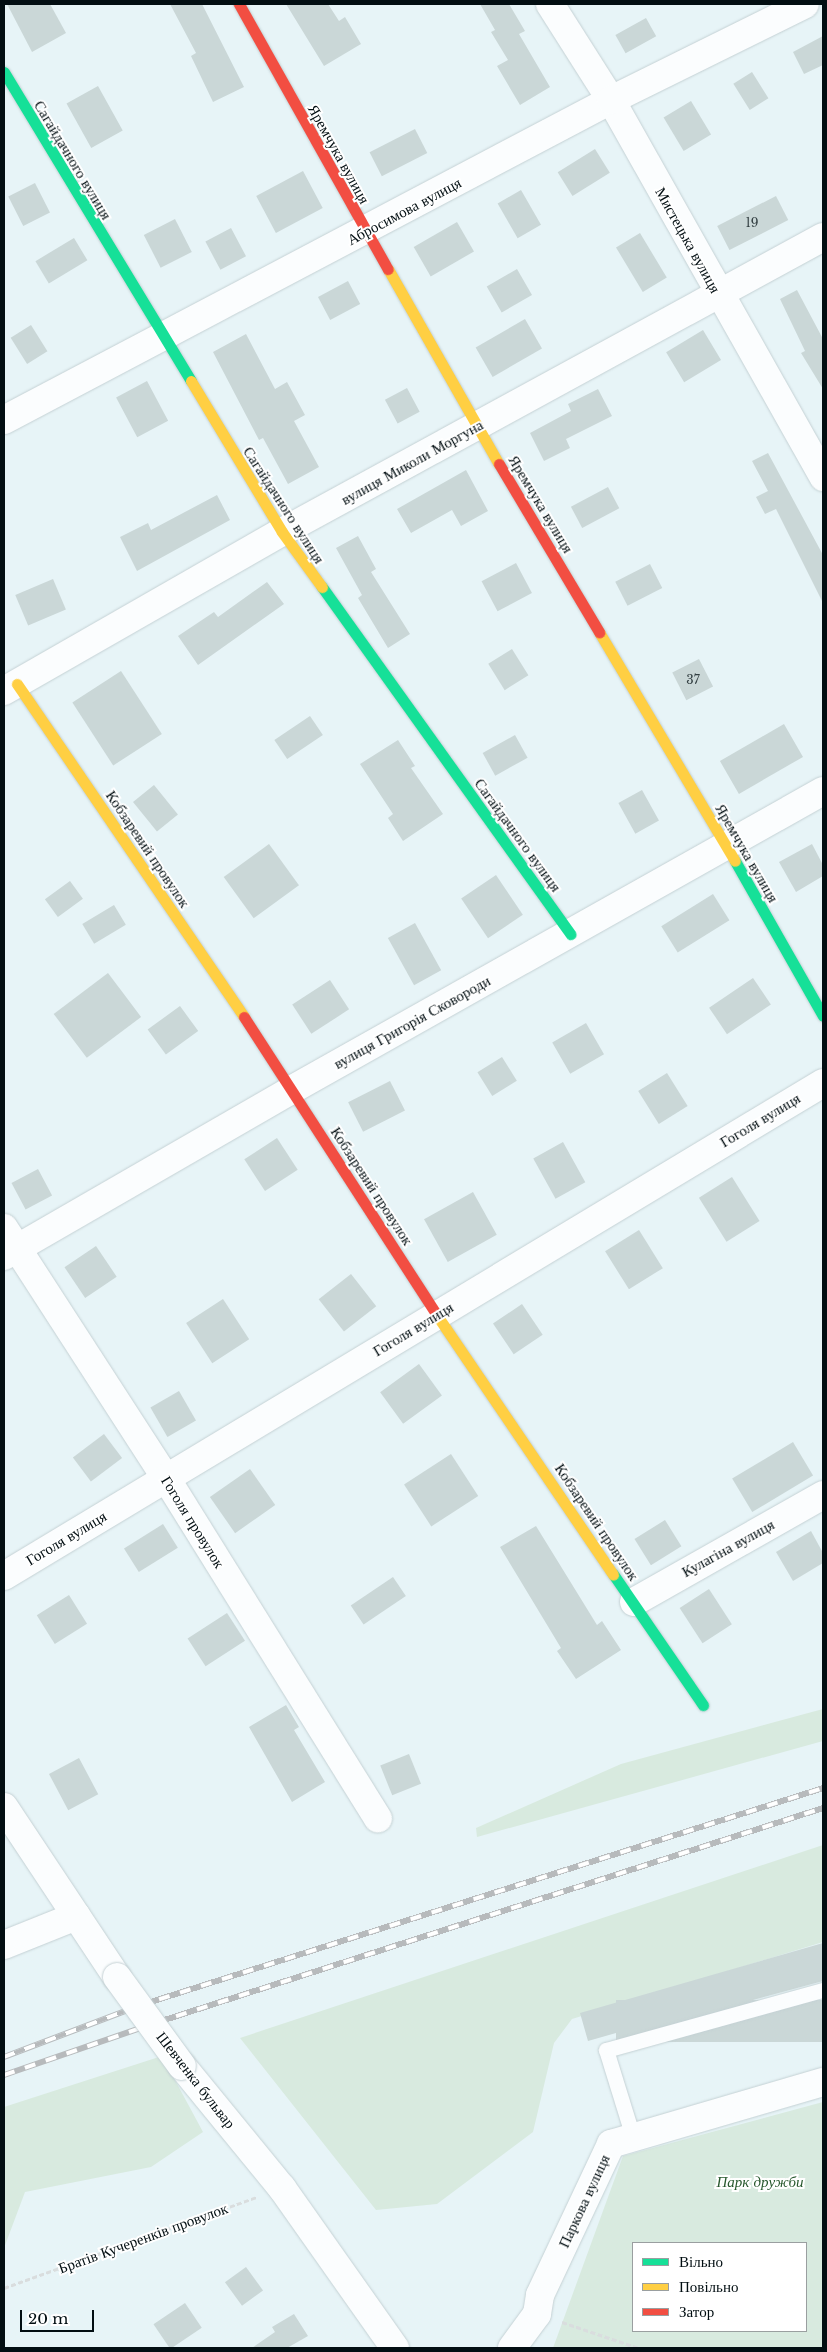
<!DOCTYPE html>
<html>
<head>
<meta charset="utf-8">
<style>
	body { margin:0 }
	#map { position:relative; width:827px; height:2352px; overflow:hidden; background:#e7f4f7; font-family:"Libre Baskerville",serif }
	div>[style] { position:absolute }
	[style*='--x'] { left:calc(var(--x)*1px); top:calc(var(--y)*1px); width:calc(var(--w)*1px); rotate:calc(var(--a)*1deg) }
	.green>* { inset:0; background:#d8eadf }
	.building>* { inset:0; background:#cad7d7; transform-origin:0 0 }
	.path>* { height:3px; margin-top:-1.5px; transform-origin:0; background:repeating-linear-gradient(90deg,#d9ddde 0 5px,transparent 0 7.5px) }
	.roads { filter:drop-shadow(0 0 1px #c4d1d4) drop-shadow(0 0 1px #c4d1d4) }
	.lane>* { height:15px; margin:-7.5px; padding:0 7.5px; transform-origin:7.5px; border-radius:7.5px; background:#fbfdfe }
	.street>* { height:28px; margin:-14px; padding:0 14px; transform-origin:14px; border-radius:14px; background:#fbfdfe }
	.fast>* { height:11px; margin:-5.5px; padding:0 5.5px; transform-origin:5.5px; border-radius:5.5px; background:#16e098 }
	.slow>* { height:11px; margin:-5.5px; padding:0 5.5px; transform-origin:5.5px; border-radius:5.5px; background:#ffcf43 }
	.jam>* { height:11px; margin:-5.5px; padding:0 5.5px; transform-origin:5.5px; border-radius:5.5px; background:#f24e42 }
	.rail>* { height:5.5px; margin-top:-2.75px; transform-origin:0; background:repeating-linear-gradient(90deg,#fff 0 11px,#b7babc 0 22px); box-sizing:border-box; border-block:1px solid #b7babc }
	.bridges { filter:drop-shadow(0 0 1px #c4d1d4) drop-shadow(0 0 1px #c4d1d4) }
	.street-bridge>* { height:28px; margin:-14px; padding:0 14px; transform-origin:14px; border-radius:14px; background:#fbfdfe }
	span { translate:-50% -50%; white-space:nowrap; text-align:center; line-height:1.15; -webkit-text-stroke:4px #fff; paint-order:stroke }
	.number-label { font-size:12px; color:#344043 }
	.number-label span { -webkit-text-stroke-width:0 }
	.street-label { font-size:15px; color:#020e12 }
	.park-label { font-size:15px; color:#27582d; font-style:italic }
	.frame { position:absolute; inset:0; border:5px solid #020e12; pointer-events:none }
	.legend { position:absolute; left:632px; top:2242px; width:175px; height:90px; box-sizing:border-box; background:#fff; border:1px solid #9a9fa0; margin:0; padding:6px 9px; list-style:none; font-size:15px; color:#020e12 }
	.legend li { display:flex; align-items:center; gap:10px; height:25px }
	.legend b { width:25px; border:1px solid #9a9fa0 }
	.scale { position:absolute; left:20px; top:2310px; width:74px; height:22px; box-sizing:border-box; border:2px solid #020e12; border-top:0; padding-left:6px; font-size:15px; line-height:18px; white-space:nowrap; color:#020e12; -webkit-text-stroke:4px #fff; paint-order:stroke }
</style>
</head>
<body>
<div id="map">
	<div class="green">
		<div style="clip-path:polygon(823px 1709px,823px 1741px,477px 1837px,476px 1828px,621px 1764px)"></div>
		<div style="clip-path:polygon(823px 1845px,823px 1942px,572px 2019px,554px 2043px,533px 2132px,437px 2204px,376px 2210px,240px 2038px)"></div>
		<div style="clip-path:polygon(162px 2056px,203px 2132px,151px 2167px,25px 2192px,4px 2248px,4px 2107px)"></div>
		<div style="clip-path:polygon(evenodd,823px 2102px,823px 2348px,553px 2348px,623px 2156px,823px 2102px,806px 2243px,806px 2331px,633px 2331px,633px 2243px,806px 2243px)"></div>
	</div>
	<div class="building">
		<div style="clip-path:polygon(7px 4px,50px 4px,66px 33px,32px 52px)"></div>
		<div style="clip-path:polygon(170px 4px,202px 4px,244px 87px,213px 102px,191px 56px,196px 53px)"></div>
		<div style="clip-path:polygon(286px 4px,328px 4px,339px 21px,345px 17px,361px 44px,324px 66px)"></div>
		<div style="clip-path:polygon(480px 4px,509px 4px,525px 31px,519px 34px,550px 87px,520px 105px,497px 66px,508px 60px,491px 32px,495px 30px)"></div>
		<div style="left:646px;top:18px;width:21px;height:35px;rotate:61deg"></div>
		<div style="clip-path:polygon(823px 36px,823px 65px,804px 74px,793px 52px)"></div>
		<div style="left:752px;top:72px;width:31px;height:22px;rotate:58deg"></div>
		<div style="left:98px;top:86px;width:51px;height:36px;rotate:61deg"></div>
		<div style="left:691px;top:101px;width:39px;height:32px;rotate:59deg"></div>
		<div style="left:415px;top:129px;width:27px;height:51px;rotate:63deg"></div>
		<div style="left:595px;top:149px;width:28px;height:44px;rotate:58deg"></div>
		<div style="left:303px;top:171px;width:42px;height:53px;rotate:62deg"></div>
		<div style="left:35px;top:183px;width:33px;height:30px;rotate:63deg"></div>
		<div style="left:521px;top:190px;width:40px;height:27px;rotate:60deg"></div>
		<div style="left:776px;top:196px;width:27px;height:66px;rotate:63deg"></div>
		<div style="left:175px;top:219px;width:37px;height:35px;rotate:63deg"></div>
		<div style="left:457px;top:222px;width:34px;height:50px;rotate:60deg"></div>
		<div style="left:231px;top:228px;width:32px;height:29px;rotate:62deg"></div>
		<div style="left:640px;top:233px;width:52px;height:28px;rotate:59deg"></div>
		<div style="left:74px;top:238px;width:26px;height:45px;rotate:59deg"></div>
		<div style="left:517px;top:269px;width:30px;height:35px;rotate:60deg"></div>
		<div style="left:348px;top:281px;width:26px;height:34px;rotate:62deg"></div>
		<div style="clip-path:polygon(797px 290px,823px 339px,823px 389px,801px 353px,805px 351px,780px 299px)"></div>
		<div style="left:525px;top:319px;width:34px;height:57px;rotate:60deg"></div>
		<div style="left:31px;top:325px;width:31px;height:24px;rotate:58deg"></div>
		<div style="left:703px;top:330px;width:35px;height:43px;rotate:59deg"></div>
		<div style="clip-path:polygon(246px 334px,275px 389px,287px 382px,305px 415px,294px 421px,319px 467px,288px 484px,263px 438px,259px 440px,213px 352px)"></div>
		<div style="left:147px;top:381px;width:45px;height:35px;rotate:62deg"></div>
		<div style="left:407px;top:388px;width:27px;height:25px;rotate:62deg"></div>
		<div style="clip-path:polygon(598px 389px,612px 416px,566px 439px,570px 448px,544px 461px,530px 433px,571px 411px,568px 404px)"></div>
		<div style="clip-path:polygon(768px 453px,823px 555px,823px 603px,776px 509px,765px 514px,756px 497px,768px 491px,752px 461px)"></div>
		<div style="clip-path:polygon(466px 470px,488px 511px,461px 526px,452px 510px,411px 533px,397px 509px)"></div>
		<div style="left:608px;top:487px;width:24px;height:42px;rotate:62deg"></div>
		<div style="clip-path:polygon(217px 495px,230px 520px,137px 571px,120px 537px,148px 523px,151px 530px)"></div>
		<div style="clip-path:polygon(358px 536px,376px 569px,371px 572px,410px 634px,388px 648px,358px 598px,362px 595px,336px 548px)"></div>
		<div style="left:516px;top:563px;width:34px;height:39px;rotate:62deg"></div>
		<div style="left:650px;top:564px;width:27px;height:39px;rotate:63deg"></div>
		<div style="left:53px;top:579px;width:33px;height:41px;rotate:67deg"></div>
		<div style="clip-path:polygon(267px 582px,284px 604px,198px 665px,178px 636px,214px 612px,218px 617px)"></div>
		<div style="left:512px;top:649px;width:31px;height:28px;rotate:58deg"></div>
		<div style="left:699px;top:659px;width:31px;height:30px;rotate:63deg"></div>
		<div style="left:121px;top:671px;width:75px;height:58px;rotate:57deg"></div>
		<div style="left:310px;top:716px;width:23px;height:43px;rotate:56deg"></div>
		<div style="left:784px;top:724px;width:38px;height:74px;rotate:60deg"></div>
		<div style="left:515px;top:735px;width:26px;height:37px;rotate:61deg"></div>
		<div style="clip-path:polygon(398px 740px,415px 766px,411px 768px,443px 814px,403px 841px,388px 818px,393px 814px,360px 764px)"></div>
		<div style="left:154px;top:785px;width:38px;height:27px;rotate:51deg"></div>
		<div style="left:642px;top:790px;width:35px;height:27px;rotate:61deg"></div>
		<div style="left:269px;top:844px;width:51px;height:56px;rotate:54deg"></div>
		<div style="clip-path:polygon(812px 844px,823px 865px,823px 876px,796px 892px,779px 862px)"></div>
		<div style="left:496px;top:875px;width:48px;height:42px;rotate:56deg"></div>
		<div style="left:70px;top:881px;width:22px;height:31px;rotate:54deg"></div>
		<div style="left:713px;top:894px;width:31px;height:61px;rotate:58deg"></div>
		<div style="left:114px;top:905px;width:23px;height:37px;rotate:59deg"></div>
		<div style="left:415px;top:923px;width:54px;height:31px;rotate:61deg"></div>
		<div style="left:108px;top:973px;width:55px;height:68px;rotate:53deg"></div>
		<div style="left:753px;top:978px;width:32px;height:53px;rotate:56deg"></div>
		<div style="left:330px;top:980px;width:35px;height:45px;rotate:57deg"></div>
		<div style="left:180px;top:1006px;width:31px;height:40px;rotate:54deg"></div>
		<div style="left:586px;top:1023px;width:36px;height:39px;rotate:60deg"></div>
		<div style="left:502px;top:1057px;width:28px;height:29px;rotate:58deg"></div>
		<div style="left:667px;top:1073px;width:39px;height:34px;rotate:58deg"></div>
		<div style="left:390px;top:1081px;width:33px;height:47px;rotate:63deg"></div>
		<div style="left:277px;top:1138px;width:38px;height:39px;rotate:57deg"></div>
		<div style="left:563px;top:1142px;width:46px;height:34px;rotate:61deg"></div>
		<div style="left:38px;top:1169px;width:30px;height:30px;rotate:62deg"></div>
		<div style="left:732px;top:1177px;width:52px;height:39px;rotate:58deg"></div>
		<div style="left:473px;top:1192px;width:49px;height:56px;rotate:61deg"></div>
		<div style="left:639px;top:1230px;width:45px;height:40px;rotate:58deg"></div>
		<div style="left:96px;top:1246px;width:37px;height:38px;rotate:56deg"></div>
		<div style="left:351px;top:1274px;width:41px;height:41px;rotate:52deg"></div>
		<div style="left:223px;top:1299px;width:48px;height:44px;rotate:57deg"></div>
		<div style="left:522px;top:1304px;width:37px;height:35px;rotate:56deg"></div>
		<div style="left:419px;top:1364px;width:39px;height:48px;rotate:54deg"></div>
		<div style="left:179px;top:1391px;width:34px;height:33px;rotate:60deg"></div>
		<div style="left:104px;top:1434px;width:30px;height:39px;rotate:53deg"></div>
		<div style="left:793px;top:1442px;width:39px;height:71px;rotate:59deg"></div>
		<div style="left:451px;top:1454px;width:50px;height:56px;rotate:57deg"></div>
		<div style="left:250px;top:1469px;width:44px;height:49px;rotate:55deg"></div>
		<div style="left:665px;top:1520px;width:31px;height:36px;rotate:58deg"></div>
		<div style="left:163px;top:1524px;width:28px;height:46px;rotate:58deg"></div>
		<div style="clip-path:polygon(536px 1526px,597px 1625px,602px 1621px,621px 1650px,576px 1679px,557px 1651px,561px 1648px,500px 1547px)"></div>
		<div style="clip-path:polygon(811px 1531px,823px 1553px,823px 1563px,793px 1581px,776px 1552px)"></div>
		<div style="left:393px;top:1577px;width:23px;height:51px;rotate:56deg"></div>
		<div style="left:709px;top:1589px;width:42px;height:35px;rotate:57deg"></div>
		<div style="left:69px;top:1595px;width:34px;height:38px;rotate:58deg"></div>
		<div style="left:227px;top:1613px;width:33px;height:47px;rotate:57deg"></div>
		<div style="clip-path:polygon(286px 1705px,299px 1727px,294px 1730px,325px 1782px,292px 1802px,249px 1727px)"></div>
		<div style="left:409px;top:1754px;width:32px;height:31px;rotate:68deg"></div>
		<div style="left:79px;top:1758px;width:41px;height:34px;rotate:62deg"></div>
		<div style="clip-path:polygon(823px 1943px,823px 1981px,617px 2037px,616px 2033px,588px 2041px,580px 2013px)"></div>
		<div style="left:823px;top:2000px;width:42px;height:207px;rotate:90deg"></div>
		<div style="left:246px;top:2267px;width:29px;height:26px;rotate:54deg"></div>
		<div style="left:185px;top:2303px;width:30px;height:38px;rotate:56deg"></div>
		<div style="clip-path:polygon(294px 2314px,308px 2336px,287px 2348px,252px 2348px,275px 2332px,272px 2327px)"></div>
	</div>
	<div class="path">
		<div style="--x:4;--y:2288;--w:269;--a:-19.8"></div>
		<div style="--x:562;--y:2322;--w:81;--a:18.7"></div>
	</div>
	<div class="roads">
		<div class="lane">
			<div style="--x:633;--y:2137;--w:91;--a:-107.2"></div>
			<div style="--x:606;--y:2050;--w:225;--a:-15.5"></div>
		</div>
		<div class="street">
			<div style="--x:550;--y:4;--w:114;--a:57.6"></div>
			<div style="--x:611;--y:100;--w:433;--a:60.6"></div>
			<div style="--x:4;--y:420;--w:686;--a:-27.8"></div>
			<div style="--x:611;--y:100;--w:216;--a:-26.3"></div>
			<div style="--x:4;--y:691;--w:320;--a:-29.8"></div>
			<div style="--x:282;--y:532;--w:616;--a:-28.6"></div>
			<div style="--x:4;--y:1228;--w:298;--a:57.1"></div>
			<div style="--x:166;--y:1478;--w:401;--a:58.1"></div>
			<div style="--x:4;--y:1256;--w:334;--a:-30"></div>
			<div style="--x:293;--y:1089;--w:608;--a:-29.35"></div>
			<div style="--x:4;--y:1576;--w:956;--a:-31.05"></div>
			<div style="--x:634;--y:1602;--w:217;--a:-29.5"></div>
			<div style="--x:4;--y:1807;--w:204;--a:56.4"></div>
			<div style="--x:4;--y:1945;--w:78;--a:-21.9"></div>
			<div style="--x:182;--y:2066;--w:158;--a:50.7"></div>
			<div style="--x:282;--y:2188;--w:196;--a:54.8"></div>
			<div style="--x:512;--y:2348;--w:42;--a:-53.7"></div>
			<div style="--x:537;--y:2314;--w:19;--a:-81"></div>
			<div style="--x:540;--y:2295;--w:167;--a:-64.8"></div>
			<div style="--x:611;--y:2144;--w:221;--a:-16.3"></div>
		</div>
		<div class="fast">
			<div style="--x:4;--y:72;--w:361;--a:58.8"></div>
			<div style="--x:322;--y:587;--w:427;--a:54.4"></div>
			<div style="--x:735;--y:861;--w:178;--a:60.4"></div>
			<div style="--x:613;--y:1574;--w:159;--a:55.5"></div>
		</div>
		<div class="slow">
			<div style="--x:388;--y:269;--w:224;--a:60.4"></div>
			<div style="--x:191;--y:381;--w:176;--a:58.9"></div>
			<div style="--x:282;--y:532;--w:68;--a:54"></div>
			<div style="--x:599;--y:632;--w:266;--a:59.3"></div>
			<div style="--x:17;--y:684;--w:403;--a:55.7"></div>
			<div style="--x:436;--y:1314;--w:315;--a:55.8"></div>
		</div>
		<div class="jam">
			<div style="--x:239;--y:4;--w:304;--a:60.7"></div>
			<div style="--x:499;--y:464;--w:196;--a:59.2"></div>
			<div style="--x:244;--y:1017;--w:354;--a:57.1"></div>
		</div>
	</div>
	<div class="rail">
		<div style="--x:4;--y:2057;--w:143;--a:-20.8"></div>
		<div style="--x:138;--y:2006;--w:719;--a:-17.65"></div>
		<div style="--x:4;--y:2075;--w:160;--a:-19"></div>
		<div style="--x:155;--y:2023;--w:702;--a:-17.84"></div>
	</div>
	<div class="bridges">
		<div class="street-bridge">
			<div style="--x:117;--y:1977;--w:110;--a:53.9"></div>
		</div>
	</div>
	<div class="number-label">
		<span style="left:752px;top:223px">19</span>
		<span style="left:693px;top:680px">37</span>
	</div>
	<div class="street-label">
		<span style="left:339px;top:154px;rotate:61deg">Яремчука вулиця</span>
		<span style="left:73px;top:160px;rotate:59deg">Сагайдачного вулиця</span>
		<span style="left:404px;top:211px;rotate:-28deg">Абросимова вулиця</span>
		<span style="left:688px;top:240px;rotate:61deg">Мистецька вулиця</span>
		<span style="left:412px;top:462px;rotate:-29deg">вулиця Миколи Моргуна</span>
		<span style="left:541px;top:504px;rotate:59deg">Яремчука вулиця</span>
		<span style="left:284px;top:505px;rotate:57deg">Сагайдачного вулиця</span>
		<span style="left:518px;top:835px;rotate:54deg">Сагайдачного вулиця</span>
		<span style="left:148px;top:849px;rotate:56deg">Кобзаревий провулок</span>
		<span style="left:747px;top:853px;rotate:60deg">Яремчука вулиця</span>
		<span style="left:412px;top:1022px;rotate:-29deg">вулиця Григорія Сковороди</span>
		<span style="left:760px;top:1120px;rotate:-31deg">Гоголя вулиця</span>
		<span style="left:372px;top:1186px;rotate:57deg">Кобзаревий провулок</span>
		<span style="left:413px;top:1329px;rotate:-31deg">Гоголя вулиця</span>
		<span style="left:193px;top:1522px;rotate:58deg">Гоголя провулок</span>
		<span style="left:597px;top:1522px;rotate:56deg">Кобзаревий провулок</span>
		<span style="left:66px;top:1538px;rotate:-31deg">Гоголя вулиця</span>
		<span style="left:728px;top:1548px;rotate:-29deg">Кулагіна вулиця</span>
		<span style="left:196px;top:2080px;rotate:52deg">Шевченка бульвар</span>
		<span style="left:584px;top:2201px;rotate:-65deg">Паркова вулиця</span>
		<span style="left:143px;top:2238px;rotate:-20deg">Братів Кучеренків провулок</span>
	</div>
	<div class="park-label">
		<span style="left:760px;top:2182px">Парк дружби</span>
	</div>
	<div class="frame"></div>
	<ul class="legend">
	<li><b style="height:6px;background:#16e098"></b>Вільно</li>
	<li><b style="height:6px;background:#ffcf43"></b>Повільно</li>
	<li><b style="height:6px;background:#f24e42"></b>Затор</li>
	</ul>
	<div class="scale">20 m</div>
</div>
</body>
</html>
